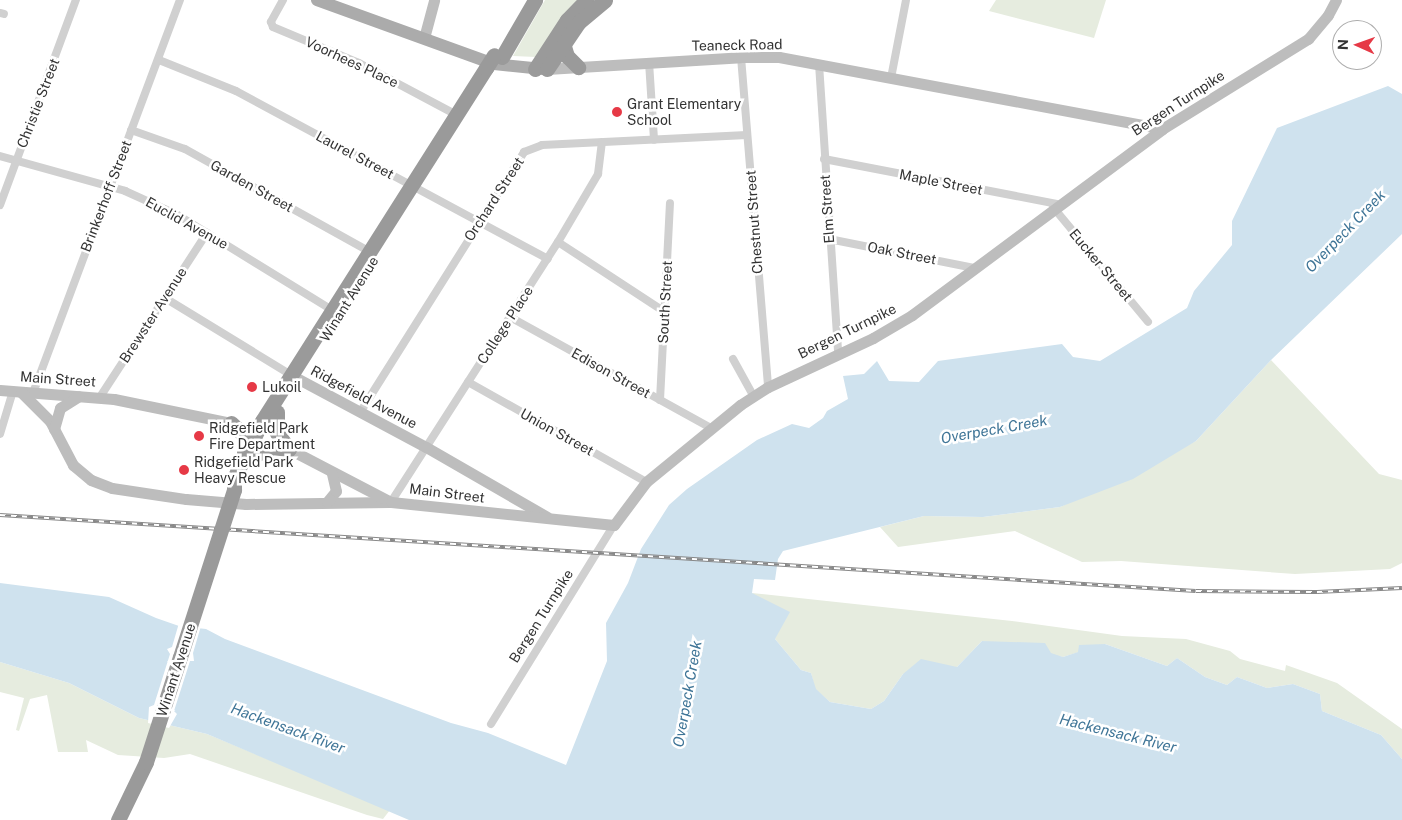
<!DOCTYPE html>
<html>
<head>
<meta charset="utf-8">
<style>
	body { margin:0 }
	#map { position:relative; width:1402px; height:820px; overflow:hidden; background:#fff; font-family:"Public Sans",sans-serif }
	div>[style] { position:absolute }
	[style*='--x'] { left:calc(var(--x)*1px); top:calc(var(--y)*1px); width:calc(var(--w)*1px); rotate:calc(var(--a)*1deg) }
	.green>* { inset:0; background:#e6ecdf }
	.water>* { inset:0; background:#cfe2ee }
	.pier>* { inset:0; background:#fff }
	.street>* { height:8px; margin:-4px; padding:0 4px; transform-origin:4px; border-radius:4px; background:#d0d0d0 }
	.secondary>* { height:11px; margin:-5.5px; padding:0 5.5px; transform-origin:5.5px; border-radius:5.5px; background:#bdbdbd }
	.primary>* { height:12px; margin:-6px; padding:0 6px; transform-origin:6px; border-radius:6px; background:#ababab }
	.highway>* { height:15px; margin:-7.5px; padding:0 7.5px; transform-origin:7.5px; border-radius:7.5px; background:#9a9a9a }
	.rail>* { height:4px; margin-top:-2px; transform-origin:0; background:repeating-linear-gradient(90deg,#fff 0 5.5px,#888 0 11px); box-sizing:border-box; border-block:1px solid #888 }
	.highway-bridge>* { height:15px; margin:-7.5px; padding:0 7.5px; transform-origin:7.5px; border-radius:7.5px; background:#9a9a9a }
	.dots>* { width:14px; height:14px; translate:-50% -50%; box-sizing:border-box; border:2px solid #fff; border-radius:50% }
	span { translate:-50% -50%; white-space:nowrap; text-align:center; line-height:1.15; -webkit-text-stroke:5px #fff; paint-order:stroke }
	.street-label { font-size:14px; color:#333 }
	.poi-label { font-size:14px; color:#333 }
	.left { translate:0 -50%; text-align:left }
	.water-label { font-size:15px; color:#3f7597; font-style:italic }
	.north { position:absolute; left:1332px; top:20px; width:50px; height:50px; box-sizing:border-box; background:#fff; border:1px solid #adadad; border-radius:50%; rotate:272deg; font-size:14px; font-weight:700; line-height:20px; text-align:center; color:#333 }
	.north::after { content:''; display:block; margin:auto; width:18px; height:22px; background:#e63946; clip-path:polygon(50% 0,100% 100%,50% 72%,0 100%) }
</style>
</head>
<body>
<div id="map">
	<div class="green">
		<div style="clip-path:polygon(545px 0,579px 0,536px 57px,513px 56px)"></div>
		<div style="clip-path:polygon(996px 0,1106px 0,1094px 38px,989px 11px)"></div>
		<div style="clip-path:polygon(1271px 360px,1379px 474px,1402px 480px,1402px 563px,1390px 569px,1295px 574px,1121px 561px,1082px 562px,1015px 531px,898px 547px,880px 527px,924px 516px,983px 517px,1060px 507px,1196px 441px)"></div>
		<div style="clip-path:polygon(752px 593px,1012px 621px,1122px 636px,1186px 639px,1230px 651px,1240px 659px,1285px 671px,1286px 665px,1337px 683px,1402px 729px,1402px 759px,1381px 735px,1322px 711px,1320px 694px,1293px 684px,1267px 688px,1237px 677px,1227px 685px,1205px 677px,1177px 658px,1167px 666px,1105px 644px,1063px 657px,982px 641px,957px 667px,903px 674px,884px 701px,871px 709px,830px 702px,815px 689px,811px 673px,801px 670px,775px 639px)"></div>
		<div style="clip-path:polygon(0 662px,69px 683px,139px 718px,207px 734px,390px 810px,383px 819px,367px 815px,190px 754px,164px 758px,118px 755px,86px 740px,88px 752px,58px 752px,47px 695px,30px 699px,19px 731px,16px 730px,24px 698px,0 692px)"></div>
	</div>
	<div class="water">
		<div style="clip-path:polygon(1388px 86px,1402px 94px,1402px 234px,1271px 360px,1196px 441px,1133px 479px,1060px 507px,983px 517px,924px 516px,783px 551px,778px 559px,775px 580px,754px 579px,752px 593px,790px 612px,775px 639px,801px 670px,811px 673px,816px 689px,830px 702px,871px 709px,884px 701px,903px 674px,921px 659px,957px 667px,982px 641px,1045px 643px,1051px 653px,1063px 657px,1078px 652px,1079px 645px,1105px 644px,1167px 666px,1177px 658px,1205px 677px,1227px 685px,1237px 677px,1267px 688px,1293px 684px,1320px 694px,1322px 711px,1381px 735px,1402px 759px,1402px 820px,409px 820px,207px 734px,139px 718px,69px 683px,0 662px,0 583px,109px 597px,156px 618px,179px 626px,206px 629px,225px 639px,451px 723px,488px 733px,566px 765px,607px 661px,606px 623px,628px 583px,641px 549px,669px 505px,687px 489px,757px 440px,792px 424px,809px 428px,823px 418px,827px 411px,848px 399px,843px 376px,864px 374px,877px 361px,889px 381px,919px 382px,938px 361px,1062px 344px,1073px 357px,1100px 361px,1187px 308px,1194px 291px,1232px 245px,1232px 221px,1277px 128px)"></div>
	</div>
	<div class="pier">
		<div style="clip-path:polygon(179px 623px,201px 626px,193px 653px,194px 661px,190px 661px,174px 711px,177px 714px,169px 728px,148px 723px,149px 707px,154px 705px,170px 654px,167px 649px,172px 647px)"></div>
	</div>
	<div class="street">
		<div style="--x:283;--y:0;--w:25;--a:119"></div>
		<div style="--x:271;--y:22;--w:5;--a:68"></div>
		<div style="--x:273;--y:27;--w:93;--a:22.7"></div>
		<div style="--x:359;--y:63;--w:111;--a:28"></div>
		<div style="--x:0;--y:13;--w:4;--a:14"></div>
		<div style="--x:741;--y:57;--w:331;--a:85.3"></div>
		<div style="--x:159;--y:60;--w:83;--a:21.9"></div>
		<div style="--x:236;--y:91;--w:354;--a:28.3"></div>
		<div style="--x:649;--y:62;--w:78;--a:86.3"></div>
		<div style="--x:819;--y:64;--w:290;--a:86.2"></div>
		<div style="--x:891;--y:78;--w:79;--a:-79.1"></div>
		<div style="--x:131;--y:130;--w:57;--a:19.4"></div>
		<div style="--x:185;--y:149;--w:212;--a:29.1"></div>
		<div style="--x:0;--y:156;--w:130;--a:15.6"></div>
		<div style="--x:125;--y:191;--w:56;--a:24.3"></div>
		<div style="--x:176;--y:214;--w:183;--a:31.6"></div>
		<div style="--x:824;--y:159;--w:237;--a:10.9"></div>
		<div style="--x:0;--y:205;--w:219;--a:-69.7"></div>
		<div style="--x:1053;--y:207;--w:149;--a:50.4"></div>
		<div style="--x:829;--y:239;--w:148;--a:11.3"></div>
		<div style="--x:558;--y:242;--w:128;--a:33.2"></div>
		<div style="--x:165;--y:298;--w:148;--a:31.4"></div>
		<div style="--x:510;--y:317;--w:230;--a:28.9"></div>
		<div style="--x:733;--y:359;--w:43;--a:61.1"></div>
		<div style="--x:468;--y:382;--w:204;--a:29.3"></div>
		<div style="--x:33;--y:393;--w:420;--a:-69.5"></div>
		<div style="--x:100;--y:397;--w:196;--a:-56.9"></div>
		<div style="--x:660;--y:400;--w:197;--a:-87.1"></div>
		<div style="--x:361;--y:411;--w:306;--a:-57.8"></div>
		<div style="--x:524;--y:152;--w:19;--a:-21"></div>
		<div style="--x:542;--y:145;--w:205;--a:-2.8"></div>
		<div style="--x:0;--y:434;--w:45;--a:-73.2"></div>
		<div style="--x:391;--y:502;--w:309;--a:-57.3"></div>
		<div style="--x:558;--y:242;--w:79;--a:-59.5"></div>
		<div style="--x:598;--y:174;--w:32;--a:-83"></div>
		<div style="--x:491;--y:724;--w:234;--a:-58.3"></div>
	</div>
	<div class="secondary">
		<div style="--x:424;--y:38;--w:39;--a:-75"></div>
		<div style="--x:547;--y:69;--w:194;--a:-3.5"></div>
		<div style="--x:741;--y:57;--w:38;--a:0"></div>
		<div style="--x:779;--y:57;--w:390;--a:10.6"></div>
		<div style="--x:291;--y:375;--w:153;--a:28.1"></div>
		<div style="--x:426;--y:447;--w:140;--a:30"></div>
		<div style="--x:0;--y:390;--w:114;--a:4.5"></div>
		<div style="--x:114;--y:399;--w:119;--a:11.6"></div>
		<div style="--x:21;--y:392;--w:41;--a:45"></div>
		<div style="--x:50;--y:421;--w:50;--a:62.4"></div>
		<div style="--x:73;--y:465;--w:23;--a:40"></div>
		<div style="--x:91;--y:480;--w:22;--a:21"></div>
		<div style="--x:112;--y:488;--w:75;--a:8.5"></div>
		<div style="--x:186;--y:499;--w:60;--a:4.8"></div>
		<div style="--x:246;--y:504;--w:143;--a:-0.8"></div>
		<div style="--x:54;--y:429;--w:22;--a:-74"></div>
		<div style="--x:60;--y:408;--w:22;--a:-32"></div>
		<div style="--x:289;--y:449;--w:115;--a:27.5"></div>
		<div style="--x:391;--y:502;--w:224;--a:5.9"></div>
		<div style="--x:614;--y:525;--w:54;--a:-53.3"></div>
		<div style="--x:646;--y:482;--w:122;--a:-39.3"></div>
		<div style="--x:740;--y:405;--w:33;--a:-33"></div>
		<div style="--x:768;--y:387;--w:116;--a:-25"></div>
		<div style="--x:873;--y:338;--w:45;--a:-30.5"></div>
		<div style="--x:912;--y:315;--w:312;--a:-36.6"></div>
		<div style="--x:1162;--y:129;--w:172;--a:-31.7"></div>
		<div style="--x:1308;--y:39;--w:31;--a:-50"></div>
		<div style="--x:1328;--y:15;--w:17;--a:-62"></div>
		<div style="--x:327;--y:502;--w:14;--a:-51"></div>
		<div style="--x:336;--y:491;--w:18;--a:-103"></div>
	</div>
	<div class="primary">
		<div style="--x:317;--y:0;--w:188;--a:19.9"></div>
		<div style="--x:494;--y:64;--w:49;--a:5.8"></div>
	</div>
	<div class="highway">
		<div style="--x:563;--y:43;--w:14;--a:73"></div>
		<div style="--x:567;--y:56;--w:16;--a:45"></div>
		<div style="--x:502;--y:57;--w:66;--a:-59.9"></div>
		<div style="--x:535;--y:69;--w:59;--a:-56.9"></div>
		<div style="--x:567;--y:20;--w:28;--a:-46"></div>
		<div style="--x:547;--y:69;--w:57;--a:-55.8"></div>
		<div style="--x:579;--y:22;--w:34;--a:-40"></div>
		<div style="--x:277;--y:412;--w:21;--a:90"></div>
		<div style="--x:277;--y:433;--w:20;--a:53"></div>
		<div style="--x:231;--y:423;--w:18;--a:43"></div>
		<div style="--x:244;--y:435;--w:17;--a:90"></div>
		<div style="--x:253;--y:456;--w:21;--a:-25"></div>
		<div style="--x:272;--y:447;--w:17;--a:7"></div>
		<div style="--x:234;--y:490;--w:12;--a:-90"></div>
		<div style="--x:234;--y:478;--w:64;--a:-63.8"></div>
		<div style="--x:262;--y:421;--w:418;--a:-57.6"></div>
		<div style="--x:118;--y:820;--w:64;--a:-64.2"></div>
		<div style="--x:146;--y:762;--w:110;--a:-72.1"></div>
	</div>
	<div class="rail">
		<div style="--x:0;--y:515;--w:1198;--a:3.64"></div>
		<div style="--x:1196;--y:591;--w:121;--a:0.5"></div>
		<div style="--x:1317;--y:592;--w:85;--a:-2.7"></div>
	</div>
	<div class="highway-bridge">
		<div style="--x:486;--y:68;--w:15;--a:-58"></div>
		<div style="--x:180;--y:657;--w:176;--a:-72.1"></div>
	</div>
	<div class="dots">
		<div style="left:617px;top:112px;background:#e63946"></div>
		<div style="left:252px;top:387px;background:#e63946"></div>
		<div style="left:199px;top:436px;background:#e63946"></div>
		<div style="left:184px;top:470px;background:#e63946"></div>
	</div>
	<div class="street-label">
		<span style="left:737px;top:45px;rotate:-1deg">Teaneck Road</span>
		<span style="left:352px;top:62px;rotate:25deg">Voorhees Place</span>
		<span style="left:38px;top:103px;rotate:-69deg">Christie Street</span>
		<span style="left:1178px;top:103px;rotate:-33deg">Bergen Turnpike</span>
		<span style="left:355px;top:155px;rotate:28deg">Laurel Street</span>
		<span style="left:941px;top:182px;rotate:11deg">Maple Street</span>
		<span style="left:252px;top:186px;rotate:29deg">Garden Street</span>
		<span style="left:106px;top:196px;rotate:-69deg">Brinkerhoff Street</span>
		<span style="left:494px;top:199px;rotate:-57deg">Orchard Street</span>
		<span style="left:827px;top:209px;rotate:-94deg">Elm Street</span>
		<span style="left:754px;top:222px;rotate:-94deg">Chestnut Street</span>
		<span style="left:187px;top:223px;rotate:29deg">Euclid Avenue</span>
		<span style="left:902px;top:253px;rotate:11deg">Oak Street</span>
		<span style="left:1101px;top:265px;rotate:50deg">Eucker Street</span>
		<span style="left:349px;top:299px;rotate:-58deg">Winant Avenue</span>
		<span style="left:665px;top:302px;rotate:-87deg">South Street</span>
		<span style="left:153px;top:315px;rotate:-57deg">Brewster Avenue</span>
		<span style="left:505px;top:325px;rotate:-57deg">College Place</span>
		<span style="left:847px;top:331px;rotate:-26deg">Bergen Turnpike</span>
		<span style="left:611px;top:373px;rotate:29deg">Edison Street</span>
		<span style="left:58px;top:379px;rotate:4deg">Main Street</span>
		<span style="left:364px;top:397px;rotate:28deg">Ridgefield Avenue</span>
		<span style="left:557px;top:432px;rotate:29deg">Union Street</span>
		<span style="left:447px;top:493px;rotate:7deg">Main Street</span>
		<span style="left:541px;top:616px;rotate:-58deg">Bergen Turnpike</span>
		<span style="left:176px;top:670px;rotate:-72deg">Winant Avenue</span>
	</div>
	<div class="poi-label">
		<span class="left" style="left:627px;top:112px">Grant Elementary<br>School</span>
		<span class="left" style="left:262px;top:387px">Lukoil</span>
		<span class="left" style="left:209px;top:436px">Ridgefield Park<br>Fire Department</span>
		<span class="left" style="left:194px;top:470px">Ridgefield Park<br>Heavy Rescue</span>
	</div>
	<div class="water-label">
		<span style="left:1345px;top:231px;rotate:-46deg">Overpeck Creek</span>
		<span style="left:994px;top:429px;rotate:-10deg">Overpeck Creek</span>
		<span style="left:687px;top:694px;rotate:-80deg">Overpeck Creek</span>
		<span style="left:288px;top:728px;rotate:20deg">Hackensack River</span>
		<span style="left:1118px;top:733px;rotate:14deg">Hackensack River</span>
	</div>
	<div class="north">N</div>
</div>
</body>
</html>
